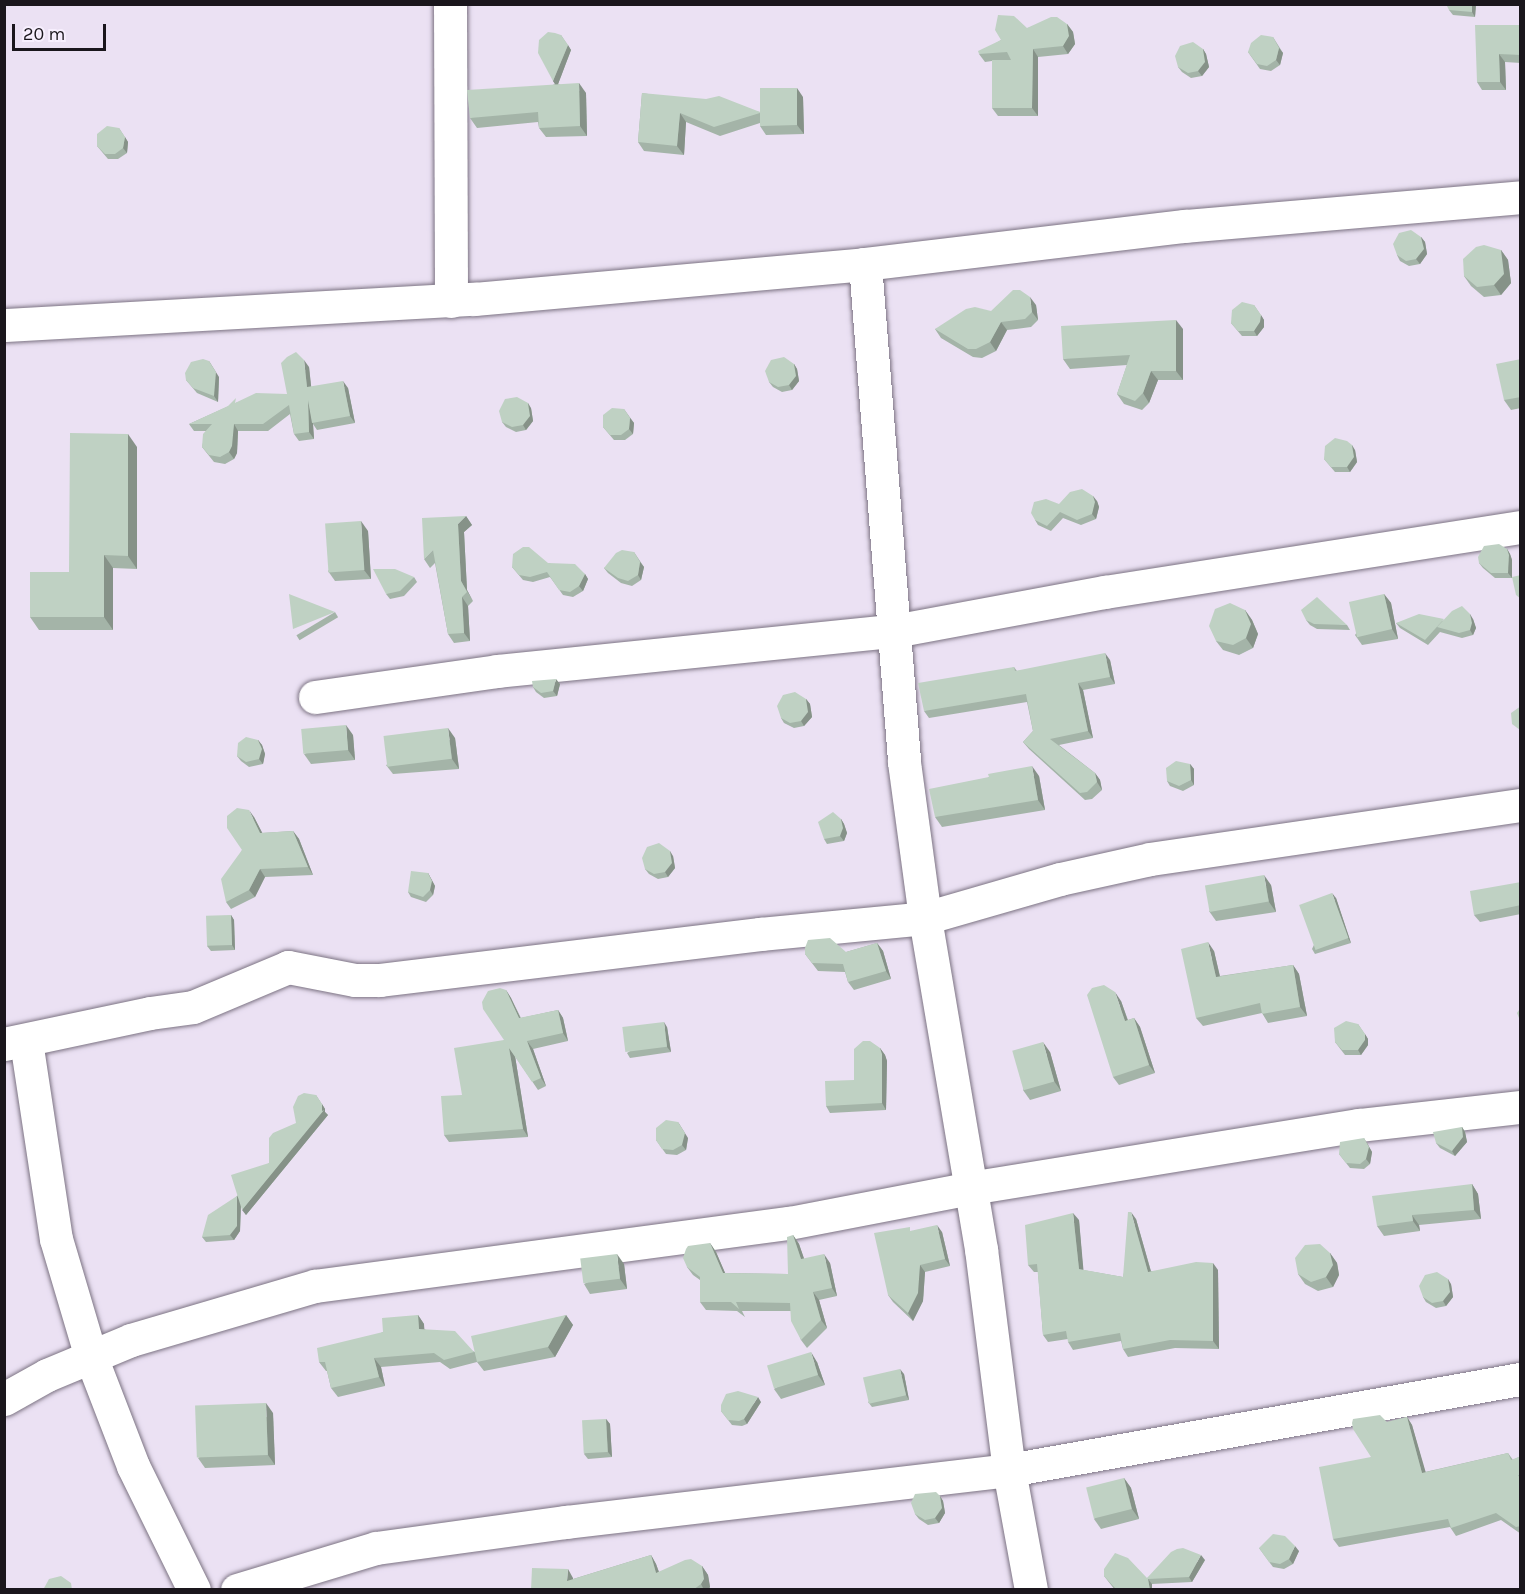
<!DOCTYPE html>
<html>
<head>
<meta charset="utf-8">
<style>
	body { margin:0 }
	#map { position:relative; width:1525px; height:1594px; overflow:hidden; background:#ebe1f3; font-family:Karla,sans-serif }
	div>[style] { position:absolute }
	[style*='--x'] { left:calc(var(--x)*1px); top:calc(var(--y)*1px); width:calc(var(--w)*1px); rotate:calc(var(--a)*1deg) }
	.roads { filter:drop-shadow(0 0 2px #7c7383) drop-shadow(0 0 2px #7c7383) }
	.street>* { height:33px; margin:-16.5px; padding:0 16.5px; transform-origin:16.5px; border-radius:16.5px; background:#fff }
	.wall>* { inset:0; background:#a4b4a8; transform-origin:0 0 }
	.shaded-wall>* { inset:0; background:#869288 }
	.building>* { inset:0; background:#bfd1c3; transform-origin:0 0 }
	span { translate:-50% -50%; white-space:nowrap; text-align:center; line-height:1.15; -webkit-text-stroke:5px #f7effe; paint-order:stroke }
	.frame { position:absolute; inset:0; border:6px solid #1a161c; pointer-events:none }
	.scale { position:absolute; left:12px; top:24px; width:94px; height:27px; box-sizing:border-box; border:3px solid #1a161c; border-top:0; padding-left:8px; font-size:18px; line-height:21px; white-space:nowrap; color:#1a161c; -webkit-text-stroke:4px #f7effe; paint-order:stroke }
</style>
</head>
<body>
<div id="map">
	<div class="roads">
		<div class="street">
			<div style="--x:450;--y:4;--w:297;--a:89.8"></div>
			<div style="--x:865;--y:264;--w:500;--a:85.5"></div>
			<div style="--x:904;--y:762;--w:157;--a:82.3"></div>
			<div style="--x:925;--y:918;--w:336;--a:80.4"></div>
			<div style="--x:981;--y:1249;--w:223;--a:82.8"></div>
			<div style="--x:1009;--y:1470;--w:122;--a:79.6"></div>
			<div style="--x:4;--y:325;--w:471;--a:-3.2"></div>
			<div style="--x:474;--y:299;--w:393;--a:-5.1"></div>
			<div style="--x:865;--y:264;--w:322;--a:-6.8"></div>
			<div style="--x:1185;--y:226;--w:336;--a:-4.9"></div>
			<div style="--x:315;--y:697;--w:184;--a:-8.1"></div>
			<div style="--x:497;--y:671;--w:399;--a:-5.8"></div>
			<div style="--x:894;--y:631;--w:215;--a:-10.5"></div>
			<div style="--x:1105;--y:592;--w:420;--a:-8.9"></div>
			<div style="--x:26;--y:1041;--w:200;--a:81.4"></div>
			<div style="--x:56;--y:1239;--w:123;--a:73.5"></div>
			<div style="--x:91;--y:1357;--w:117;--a:68.9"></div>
			<div style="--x:133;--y:1466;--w:138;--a:63.8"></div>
			<div style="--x:4;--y:1044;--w:149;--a:-12"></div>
			<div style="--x:150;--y:1013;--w:43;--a:-7.9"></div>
			<div style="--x:193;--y:1007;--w:103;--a:-22.8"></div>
			<div style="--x:288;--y:967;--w:68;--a:11"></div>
			<div style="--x:355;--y:980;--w:25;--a:0"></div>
			<div style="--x:380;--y:980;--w:383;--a:-6.9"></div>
			<div style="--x:760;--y:934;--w:166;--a:-5.5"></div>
			<div style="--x:925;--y:918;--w:141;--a:-16.1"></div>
			<div style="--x:1060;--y:879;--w:92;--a:-12.5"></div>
			<div style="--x:1150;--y:859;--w:374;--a:-8.3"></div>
			<div style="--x:4;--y:1399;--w:49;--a:-29.2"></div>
			<div style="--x:47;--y:1375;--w:91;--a:-22.6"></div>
			<div style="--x:131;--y:1340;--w:192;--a:-16.4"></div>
			<div style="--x:315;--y:1286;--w:478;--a:-7.6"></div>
			<div style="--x:789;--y:1223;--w:184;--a:-10.9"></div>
			<div style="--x:970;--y:1188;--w:394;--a:-9.2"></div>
			<div style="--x:1359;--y:1125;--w:162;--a:-6.4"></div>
			<div style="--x:237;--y:1590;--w:145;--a:-16.8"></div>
			<div style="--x:376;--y:1548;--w:192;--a:-7.8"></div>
			<div style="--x:566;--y:1522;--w:446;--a:-6.7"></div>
			<div style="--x:1009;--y:1470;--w:519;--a:-10.1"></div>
		</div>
	</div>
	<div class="wall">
		<div style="clip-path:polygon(1476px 4px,1475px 17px,1453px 15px,1449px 10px)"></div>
		<div style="clip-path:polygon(1067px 24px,1073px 32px,1075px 44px,1068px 54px,1038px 57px,1038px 116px,998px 116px,992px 108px,992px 61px,985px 62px,979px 54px,1001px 40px,1027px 28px)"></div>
		<div style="clip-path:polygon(1521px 25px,1521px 63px,1505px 62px,1506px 90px,1482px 90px,1477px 82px)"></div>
		<div style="clip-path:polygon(561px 35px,571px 50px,558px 84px,586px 93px,587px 136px,546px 137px,539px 128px,538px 122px,477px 128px,470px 118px,555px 84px,553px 81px)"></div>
		<div style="clip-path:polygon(1273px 37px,1283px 53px,1280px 65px,1271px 71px,1260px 69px,1248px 52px)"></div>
		<div style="clip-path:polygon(1203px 49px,1206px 54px,1209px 67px,1202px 76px,1191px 78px,1182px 72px,1178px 67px)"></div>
		<div style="clip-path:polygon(642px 93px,760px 112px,803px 97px,804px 134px,766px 135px,760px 126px,760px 123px,720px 136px,686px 122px,684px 155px,644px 151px,638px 142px)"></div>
		<div style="clip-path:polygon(119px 128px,128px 142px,127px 153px,118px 159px,108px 159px,97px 146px)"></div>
		<div style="clip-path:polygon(1421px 237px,1425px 242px,1427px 254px,1420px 264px,1409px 266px,1400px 261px,1397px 255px)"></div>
		<div style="clip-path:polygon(1501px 250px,1508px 260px,1511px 283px,1501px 295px,1484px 297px,1471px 286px,1464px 276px)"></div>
		<div style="clip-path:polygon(1036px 305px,1038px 320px,1031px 327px,1007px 330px,996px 351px,982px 358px,973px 357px,941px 338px,935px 329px)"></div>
		<div style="clip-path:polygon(1254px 305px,1264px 320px,1264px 327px,1257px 336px,1242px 336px,1231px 323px)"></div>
		<div style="clip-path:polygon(1183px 329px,1183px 380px,1158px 380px,1149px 403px,1142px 410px,1124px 404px,1117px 394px,1127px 365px,1070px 369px,1063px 359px)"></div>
		<div style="clip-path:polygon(1521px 359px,1521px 408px,1511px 410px,1504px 400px)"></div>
		<div style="clip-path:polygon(794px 364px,797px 369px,799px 381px,792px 390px,782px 392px,773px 387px,769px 382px)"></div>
		<div style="clip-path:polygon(309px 367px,311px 387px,348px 388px,355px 423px,317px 430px,313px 424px,314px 439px,299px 441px,294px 434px,290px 414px,268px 431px,238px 431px,237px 453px,234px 459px,225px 464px,214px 462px,202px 447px,206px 431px,194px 431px,189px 424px,238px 402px,287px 394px)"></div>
		<div style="clip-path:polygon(219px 377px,218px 402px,197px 393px,186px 380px)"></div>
		<div style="clip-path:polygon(531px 408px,533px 421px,526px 430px,516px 432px,506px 427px,502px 422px)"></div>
		<div style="clip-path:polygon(624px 409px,634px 423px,633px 434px,625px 440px,614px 440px,603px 427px)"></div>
		<div style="clip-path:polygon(137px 447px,137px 569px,113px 568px,113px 630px,39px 630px,30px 617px,69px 572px)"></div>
		<div style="clip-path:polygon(1355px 450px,1357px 462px,1350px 472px,1335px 472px,1324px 459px)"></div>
		<div style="clip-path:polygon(1097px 501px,1099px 507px,1096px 519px,1081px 525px,1063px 518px,1051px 531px,1038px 525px,1035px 520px,1059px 504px)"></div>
		<div style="clip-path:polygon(466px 516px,472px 525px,464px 532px,467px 590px,473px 601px,468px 606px,470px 641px,454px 643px,448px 634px,435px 563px,430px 568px,424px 559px)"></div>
		<div style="clip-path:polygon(368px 531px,371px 579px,335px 581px,328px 571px)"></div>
		<div style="clip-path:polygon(1507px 549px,1510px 554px,1512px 560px,1512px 578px,1495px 578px,1483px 568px,1479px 563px)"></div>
		<div style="clip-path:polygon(634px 552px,644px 567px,641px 580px,632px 586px,621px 583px,608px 573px,604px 568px)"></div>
		<div style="clip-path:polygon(548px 563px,585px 574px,588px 579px,583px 591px,573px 597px,563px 595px,550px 577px,533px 582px,523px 580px,512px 567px)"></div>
		<div style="clip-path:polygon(414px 577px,417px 582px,404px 596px,390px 599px,386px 594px)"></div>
		<div style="clip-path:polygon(1384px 594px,1391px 603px,1398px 639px,1362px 645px,1355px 635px)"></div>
		<div style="clip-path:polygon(1245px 610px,1252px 620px,1258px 634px,1253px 648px,1239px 655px,1223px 650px,1216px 641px)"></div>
		<div style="left:335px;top:612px;width:6px;height:45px;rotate:59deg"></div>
		<div style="clip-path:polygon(1473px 619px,1476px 628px,1473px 635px,1462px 638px,1440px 632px,1428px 645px,1400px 628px,1396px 623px)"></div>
		<div style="clip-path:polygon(1306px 620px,1347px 625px,1350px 630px,1317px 629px,1310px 625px)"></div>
		<div style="clip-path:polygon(1110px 660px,1115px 684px,1083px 690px,1093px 738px,1059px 745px,1095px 773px,1100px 780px,1102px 790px,1092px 799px,1085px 800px,1029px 749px,1023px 742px,1033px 731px,1027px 702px,929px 718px,924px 711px,1014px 667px,1017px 671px)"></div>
		<div style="clip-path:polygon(560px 684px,557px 696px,544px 698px,536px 692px,533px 687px)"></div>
		<div style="clip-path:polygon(806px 699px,810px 704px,812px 717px,804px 726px,794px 728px,784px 723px,781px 718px)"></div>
		<div style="clip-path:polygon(353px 735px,355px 760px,311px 764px,304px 754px)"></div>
		<div style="clip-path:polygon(455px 738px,459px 769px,393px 774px,386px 765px)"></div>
		<div style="clip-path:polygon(258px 740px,262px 745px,265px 754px,263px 764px,249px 767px,241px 761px,237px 756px)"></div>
		<div style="clip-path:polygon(1190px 764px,1194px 769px,1194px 785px,1183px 791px,1170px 786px,1167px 781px)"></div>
		<div style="clip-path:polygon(1039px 776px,1045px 810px,942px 827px,935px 817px,989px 777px)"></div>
		<div style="clip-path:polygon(254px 817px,262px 833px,293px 831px,299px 839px,313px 875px,265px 877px,255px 897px,231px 909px,226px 902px,242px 850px)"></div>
		<div style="clip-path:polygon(841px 819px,844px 824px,847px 833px,844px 841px,827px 844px,824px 839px)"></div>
		<div style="clip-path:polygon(673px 856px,675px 868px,668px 877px,658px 879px,649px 874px,645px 869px)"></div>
		<div style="clip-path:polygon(428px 873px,435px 886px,433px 895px,426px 902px,411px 897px,408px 892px)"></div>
		<div style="clip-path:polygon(1521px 882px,1521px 914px,1480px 922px,1474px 915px)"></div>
		<div style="clip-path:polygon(1271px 885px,1276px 912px,1216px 921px,1209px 911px)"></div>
		<div style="clip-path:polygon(1336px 898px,1351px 943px,1315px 954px,1312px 949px)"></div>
		<div style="clip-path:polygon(231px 915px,234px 920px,235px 950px,211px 951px,207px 946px)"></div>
		<div style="clip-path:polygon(877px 943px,883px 951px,891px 979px,854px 990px,848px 982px,845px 972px,818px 971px,805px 954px,846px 952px)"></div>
		<div style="clip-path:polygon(1214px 951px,1220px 976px,1293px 965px,1299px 974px,1307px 1016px,1268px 1023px,1262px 1013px,1203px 1026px,1196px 1018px)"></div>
		<div style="clip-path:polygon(506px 990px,511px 998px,521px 1018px,558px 1010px,563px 1018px,568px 1041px,533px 1049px,546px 1086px,538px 1090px,515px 1056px,528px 1137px,449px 1142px,444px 1135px,462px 1095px,504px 1040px)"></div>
		<div style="clip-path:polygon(1121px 1001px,1128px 1020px,1134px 1018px,1140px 1027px,1155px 1073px,1119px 1085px,1113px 1077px)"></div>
		<div style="clip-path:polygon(1358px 1024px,1368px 1039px,1368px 1045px,1361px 1055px,1345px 1055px,1335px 1042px)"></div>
		<div style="clip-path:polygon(667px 1027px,671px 1052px,630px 1058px,627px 1053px)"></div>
		<div style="clip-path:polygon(880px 1048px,885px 1055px,887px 1061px,886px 1110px,830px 1113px,826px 1106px,854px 1080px)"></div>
		<div style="clip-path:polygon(1050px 1052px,1061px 1091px,1030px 1100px,1023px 1090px)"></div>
		<div style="clip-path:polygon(316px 1095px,325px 1109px,325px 1112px,328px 1115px,246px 1215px,241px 1206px,240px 1231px,234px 1240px,206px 1242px,202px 1237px,237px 1196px,269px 1163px)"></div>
		<div style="clip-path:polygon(1462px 1127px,1465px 1132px,1467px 1142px,1455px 1156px,1440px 1148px,1436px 1143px)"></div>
		<div style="clip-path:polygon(688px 1138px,686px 1150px,677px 1155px,666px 1154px,656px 1140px)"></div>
		<div style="clip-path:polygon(1367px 1143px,1372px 1152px,1370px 1164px,1364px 1169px,1350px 1168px,1339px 1154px)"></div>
		<div style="clip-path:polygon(1472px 1184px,1478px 1194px,1481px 1219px,1419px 1225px,1420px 1231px,1384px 1236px,1377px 1226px)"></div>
		<div style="clip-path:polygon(1136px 1219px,1151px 1271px,1218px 1270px,1219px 1349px,1175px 1348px,1128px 1357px,1123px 1349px,1121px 1341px,1073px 1350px,1068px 1342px,1068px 1339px,1048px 1342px,1043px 1335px,1038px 1272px,1034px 1272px,1028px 1265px,1079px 1220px,1083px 1270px,1123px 1277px)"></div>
		<div style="clip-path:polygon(912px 1231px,942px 1232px,950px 1266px,925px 1272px,923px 1301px,913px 1321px,893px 1302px,888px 1295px)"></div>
		<div style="clip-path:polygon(793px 1235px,799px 1244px,804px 1259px,830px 1263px,837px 1296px,819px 1300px,827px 1328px,807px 1348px,801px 1340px,791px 1311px,742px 1311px,745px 1317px,737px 1311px,706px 1310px,700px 1302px,700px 1280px,693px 1275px,687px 1267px,710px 1243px,716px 1252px,725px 1273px,788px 1274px)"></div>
		<div style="clip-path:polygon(1330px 1253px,1337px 1263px,1339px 1275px,1333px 1287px,1318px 1291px,1305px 1284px,1298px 1274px)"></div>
		<div style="clip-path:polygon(624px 1264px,627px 1289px,590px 1294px,584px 1284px)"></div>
		<div style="clip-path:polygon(1451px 1284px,1453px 1297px,1446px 1306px,1436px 1308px,1426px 1302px,1423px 1297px)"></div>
		<div style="clip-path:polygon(418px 1315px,424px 1324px,424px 1329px,475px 1352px,566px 1315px,573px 1325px,555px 1357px,484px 1371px,477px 1362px,450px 1369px,440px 1362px,381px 1367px,385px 1386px,338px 1397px,331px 1388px,327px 1371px,326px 1371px,319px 1362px,383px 1332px)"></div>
		<div style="clip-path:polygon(817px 1362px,825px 1385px,781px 1399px,774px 1389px)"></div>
		<div style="clip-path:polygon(904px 1374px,909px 1400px,872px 1407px,868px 1402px)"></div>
		<div style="clip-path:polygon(761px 1402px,747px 1424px,742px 1426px,732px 1425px,721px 1411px)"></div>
		<div style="clip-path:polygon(273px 1413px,275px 1465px,205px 1468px,198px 1458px)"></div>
		<div style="clip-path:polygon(1407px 1417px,1412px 1425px,1425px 1472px,1508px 1453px,1513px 1460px,1521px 1456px,1521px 1534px,1501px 1520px,1456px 1536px,1450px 1527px,1339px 1547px,1333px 1539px,1387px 1422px)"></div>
		<div style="clip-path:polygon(606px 1419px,610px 1424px,612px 1457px,588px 1459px,584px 1454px)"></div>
		<div style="clip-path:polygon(1124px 1478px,1131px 1488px,1139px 1519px,1101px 1529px,1094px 1519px)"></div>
		<div style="clip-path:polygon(940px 1496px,943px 1501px,945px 1513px,939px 1523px,928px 1525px,919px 1519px,915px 1514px)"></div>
		<div style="clip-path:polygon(1259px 1548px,1299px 1551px,1293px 1564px,1284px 1569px,1273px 1567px)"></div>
		<div style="clip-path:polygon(651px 1555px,656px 1564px,659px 1572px,702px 1566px,708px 1575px,710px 1587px,708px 1590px,531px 1590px,573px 1578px,573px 1579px)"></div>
		<div style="clip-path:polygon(1205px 1560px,1192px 1582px,1152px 1584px,1152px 1590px,1115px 1590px,1104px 1576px,1147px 1578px)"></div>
	</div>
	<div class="shaded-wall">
		<div style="clip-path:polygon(1472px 4px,1476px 4px,1475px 17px,1472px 12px)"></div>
		<div style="clip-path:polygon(1067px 24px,1073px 32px,1075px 44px,1068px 54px,1063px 46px)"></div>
		<div style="clip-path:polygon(568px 45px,571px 50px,557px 87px,553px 81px)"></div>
		<div style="clip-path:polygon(1279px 48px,1283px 53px,1280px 65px,1276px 60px)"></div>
		<div style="clip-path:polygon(1033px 49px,1038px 57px,1038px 116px,1032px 108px)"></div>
		<div style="clip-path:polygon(1203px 49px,1206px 54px,1209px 67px,1202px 76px,1198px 71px)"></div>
		<div style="clip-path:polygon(1499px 54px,1505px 62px,1506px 90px,1500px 82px)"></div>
		<div style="clip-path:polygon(579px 83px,586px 93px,587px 136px,580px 126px)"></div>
		<div style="clip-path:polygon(797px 88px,803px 97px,804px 134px,797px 125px)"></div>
		<div style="clip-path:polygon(680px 113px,686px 122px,684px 155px,677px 146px)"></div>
		<div style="clip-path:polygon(125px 137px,128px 142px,127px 153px,123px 148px)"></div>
		<div style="clip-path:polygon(1421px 237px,1425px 242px,1427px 254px,1420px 264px,1416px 259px)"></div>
		<div style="clip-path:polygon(1501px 250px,1508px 260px,1511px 283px,1501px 295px,1494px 285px)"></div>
		<div style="clip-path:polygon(1030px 297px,1036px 305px,1038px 320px,1032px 312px)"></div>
		<div style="clip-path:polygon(1261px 315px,1264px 320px,1264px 327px,1257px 336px,1254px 331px)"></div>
		<div style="clip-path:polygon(1176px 320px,1183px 329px,1183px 380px,1176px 371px)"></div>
		<div style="clip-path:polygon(1001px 322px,1007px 330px,996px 351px,990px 342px)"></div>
		<div style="clip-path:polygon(304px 360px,309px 367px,312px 394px,307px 387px)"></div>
		<div style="clip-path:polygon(209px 361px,219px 377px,218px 402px,214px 396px)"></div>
		<div style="clip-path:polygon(794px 364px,797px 369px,799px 381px,792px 390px,789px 385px)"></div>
		<div style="clip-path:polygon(1151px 371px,1158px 380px,1149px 403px,1143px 393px)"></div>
		<div style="clip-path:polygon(343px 381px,348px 388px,355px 423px,350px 416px)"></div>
		<div style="clip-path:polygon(308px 400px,313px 424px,314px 439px,309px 432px)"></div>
		<div style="clip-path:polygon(528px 403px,531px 408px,533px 421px,526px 430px,523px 425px)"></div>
		<div style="clip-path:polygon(630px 418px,634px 423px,633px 434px,629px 429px)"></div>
		<div style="clip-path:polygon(234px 424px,238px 431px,237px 453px,234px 459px,229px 452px)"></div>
		<div style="clip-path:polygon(128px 434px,137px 447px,137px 569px,128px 556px)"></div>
		<div style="clip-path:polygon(1352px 445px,1355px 450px,1357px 462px,1350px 472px,1347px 467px)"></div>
		<div style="clip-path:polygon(1093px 496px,1097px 501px,1099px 507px,1096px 519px,1092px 514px)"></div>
		<div style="clip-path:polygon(466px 516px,472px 525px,464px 532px,467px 590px,473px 601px,461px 581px,458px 524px)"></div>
		<div style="clip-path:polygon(361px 521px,368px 531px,371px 579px,364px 570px)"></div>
		<div style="clip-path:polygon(1507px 549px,1510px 554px,1512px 560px,1512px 578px,1508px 573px)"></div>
		<div style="clip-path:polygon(104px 555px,113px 568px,113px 630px,104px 617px)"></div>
		<div style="clip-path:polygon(640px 562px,644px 567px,641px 580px,638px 575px)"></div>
		<div style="clip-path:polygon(585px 574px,588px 579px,583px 591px,579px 586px)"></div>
		<div style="clip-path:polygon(1384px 594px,1391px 603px,1398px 639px,1392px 629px)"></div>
		<div style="clip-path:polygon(462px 597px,468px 606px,470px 641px,464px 633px)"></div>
		<div style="clip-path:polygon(1245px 610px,1252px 620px,1258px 634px,1253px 648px,1246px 638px)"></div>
		<div style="clip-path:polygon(1470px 614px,1473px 619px,1476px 628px,1473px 635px,1470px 630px)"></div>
		<div style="clip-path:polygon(1105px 653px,1110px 660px,1115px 684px,1110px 677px)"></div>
		<div style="clip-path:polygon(556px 679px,560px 684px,557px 696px,553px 691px)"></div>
		<div style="clip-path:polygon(1078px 683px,1083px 690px,1093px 738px,1088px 731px)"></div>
		<div style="clip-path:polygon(806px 699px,810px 704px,812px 717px,804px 726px,801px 721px)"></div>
		<div style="clip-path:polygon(346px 725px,353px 735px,355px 760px,348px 750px)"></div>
		<div style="clip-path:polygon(448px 728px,455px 738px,459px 769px,452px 759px)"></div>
		<div style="clip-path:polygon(258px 740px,262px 745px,265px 754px,263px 764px,259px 759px)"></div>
		<div style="clip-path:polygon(1190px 764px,1194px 769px,1194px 785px,1191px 780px)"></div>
		<div style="clip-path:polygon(1032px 766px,1039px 776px,1045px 810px,1038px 800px)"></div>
		<div style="clip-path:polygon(1095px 773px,1100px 780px,1102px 790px,1097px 782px)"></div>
		<div style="clip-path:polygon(249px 810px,254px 817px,266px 840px,260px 833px)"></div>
		<div style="clip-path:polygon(841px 819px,844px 824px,847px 833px,844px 841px,840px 836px)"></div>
		<div style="clip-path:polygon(293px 831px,299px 839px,313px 875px,308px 867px)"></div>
		<div style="clip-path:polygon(670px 851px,673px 856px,675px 868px,668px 877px,665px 872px)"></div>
		<div style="clip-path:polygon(260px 869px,265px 877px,255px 897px,249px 890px)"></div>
		<div style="clip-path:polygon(428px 873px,435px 886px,433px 895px,430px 890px)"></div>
		<div style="clip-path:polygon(1264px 875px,1271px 885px,1276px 912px,1269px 902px)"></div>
		<div style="clip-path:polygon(1332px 893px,1336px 898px,1351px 943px,1348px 938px)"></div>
		<div style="clip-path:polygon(231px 915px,234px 920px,235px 950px,232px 945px)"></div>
		<div style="clip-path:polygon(1208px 942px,1214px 951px,1222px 986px,1216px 977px)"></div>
		<div style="clip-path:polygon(877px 943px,883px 951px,891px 979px,886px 971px)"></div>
		<div style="clip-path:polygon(1293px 965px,1299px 974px,1307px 1016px,1300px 1007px)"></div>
		<div style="clip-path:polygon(506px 990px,511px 998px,524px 1026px,519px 1018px)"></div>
		<div style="clip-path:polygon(1115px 992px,1121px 1001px,1131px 1030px,1125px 1021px)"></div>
		<div style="clip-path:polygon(558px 1010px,563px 1018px,568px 1041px,563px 1033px)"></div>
		<div style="clip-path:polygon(1134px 1018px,1140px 1027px,1155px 1073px,1149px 1065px)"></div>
		<div style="clip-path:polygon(664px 1022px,667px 1027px,671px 1052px,667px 1047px)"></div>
		<div style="clip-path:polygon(1365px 1034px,1368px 1039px,1368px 1045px,1361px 1055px,1358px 1050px)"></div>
		<div style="clip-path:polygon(527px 1041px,533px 1049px,546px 1086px,541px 1078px)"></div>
		<div style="clip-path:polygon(1043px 1042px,1050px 1052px,1061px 1091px,1054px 1081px)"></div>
		<div style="clip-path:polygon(509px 1048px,515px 1056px,528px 1137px,523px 1129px)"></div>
		<div style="clip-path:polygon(880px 1048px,885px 1055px,887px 1061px,886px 1110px,882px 1103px)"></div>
		<div style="clip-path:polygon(322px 1104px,325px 1109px,325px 1112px,328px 1115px,246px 1215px,242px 1210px,322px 1111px)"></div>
		<div style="clip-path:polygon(678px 1122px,688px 1138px,686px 1150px,682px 1145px)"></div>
		<div style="clip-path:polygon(1462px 1127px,1465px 1132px,1467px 1142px,1455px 1156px,1452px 1151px)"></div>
		<div style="clip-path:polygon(1364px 1138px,1372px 1152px,1370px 1164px,1366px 1159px)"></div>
		<div style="clip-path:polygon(1472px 1184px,1478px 1194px,1481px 1219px,1474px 1210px)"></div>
		<div style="clip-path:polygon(237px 1196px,241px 1201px,240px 1231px,234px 1240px,230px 1235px)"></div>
		<div style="clip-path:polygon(1131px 1212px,1136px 1219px,1153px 1279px,1148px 1272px)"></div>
		<div style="clip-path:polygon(1073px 1213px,1079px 1220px,1084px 1276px,1079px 1269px)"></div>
		<div style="clip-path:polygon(1412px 1215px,1419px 1225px,1420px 1231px,1413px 1221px)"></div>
		<div style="clip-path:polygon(937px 1225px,942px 1232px,950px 1266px,945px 1259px)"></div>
		<div style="clip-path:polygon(793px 1235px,799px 1244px,807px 1267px,801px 1259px)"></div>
		<div style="clip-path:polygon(710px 1243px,716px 1252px,729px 1282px,723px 1273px)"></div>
		<div style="clip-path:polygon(1330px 1253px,1337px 1263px,1339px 1275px,1333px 1287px,1326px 1277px)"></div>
		<div style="clip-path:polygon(617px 1254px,624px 1264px,627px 1289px,620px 1279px)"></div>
		<div style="clip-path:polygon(824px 1254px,830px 1263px,837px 1296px,832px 1288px)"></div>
		<div style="clip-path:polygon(1213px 1263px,1218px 1270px,1219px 1349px,1213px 1341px)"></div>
		<div style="clip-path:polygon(920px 1265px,925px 1272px,923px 1301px,913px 1321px,908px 1313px)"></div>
		<div style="clip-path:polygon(1448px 1279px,1451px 1284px,1453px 1297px,1446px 1306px,1443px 1301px)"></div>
		<div style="clip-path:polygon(813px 1292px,819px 1300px,827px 1328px,821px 1320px)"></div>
		<div style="clip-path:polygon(418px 1315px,424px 1324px,425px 1338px,419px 1329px)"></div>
		<div style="clip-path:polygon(566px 1315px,573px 1325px,555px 1357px,548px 1347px)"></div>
		<div style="clip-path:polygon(811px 1352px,817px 1362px,825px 1385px,818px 1375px)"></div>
		<div style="clip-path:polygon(374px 1358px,381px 1367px,385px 1386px,379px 1377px)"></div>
		<div style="clip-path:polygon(900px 1369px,904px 1374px,909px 1400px,906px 1395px)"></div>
		<div style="clip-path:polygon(758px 1397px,761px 1402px,747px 1424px,744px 1419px)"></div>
		<div style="clip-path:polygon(266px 1403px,273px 1413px,275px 1465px,268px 1455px)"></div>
		<div style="clip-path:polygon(1407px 1417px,1412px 1425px,1428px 1480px,1422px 1473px)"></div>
		<div style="clip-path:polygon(606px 1419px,610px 1424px,612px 1457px,608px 1452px)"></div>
		<div style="clip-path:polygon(1124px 1478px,1131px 1488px,1139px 1519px,1132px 1509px)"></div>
		<div style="clip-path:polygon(940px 1496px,943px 1501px,945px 1513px,939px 1523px,935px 1518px)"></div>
		<div style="clip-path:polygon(1295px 1546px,1299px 1551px,1293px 1564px,1289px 1559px)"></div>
		<div style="clip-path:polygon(651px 1555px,656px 1564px,662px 1581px,656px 1573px)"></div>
		<div style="clip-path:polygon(1201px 1555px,1205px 1560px,1192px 1582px,1189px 1577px)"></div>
		<div style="clip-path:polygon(702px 1566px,708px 1575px,710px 1587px,708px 1590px,704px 1590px,701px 1584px)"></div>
		<div style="clip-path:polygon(568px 1569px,573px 1578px,573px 1589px,567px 1581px)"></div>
		<div style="clip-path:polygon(1148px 1579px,1152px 1584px,1152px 1590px,1150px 1590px)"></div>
	</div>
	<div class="building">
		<div style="clip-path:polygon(1446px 4px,1472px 4px,1472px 12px,1449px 10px)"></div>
		<div style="clip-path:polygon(998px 15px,1014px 16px,1027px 28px,1051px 17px,1057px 17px,1067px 24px,1069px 36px,1063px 46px,1033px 49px,1032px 108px,992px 108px,992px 60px,1011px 60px,1007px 52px,979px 54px,978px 51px,1001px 40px,995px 30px)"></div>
		<div style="clip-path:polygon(1475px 25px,1521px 25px,1521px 55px,1499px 54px,1500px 82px,1477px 82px)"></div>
		<div style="clip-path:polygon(548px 32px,555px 33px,561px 35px,568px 45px,553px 81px,538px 53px,539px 40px)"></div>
		<div style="clip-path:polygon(1261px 35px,1273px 37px,1279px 48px,1276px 60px,1267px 66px,1257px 64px,1248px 52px,1251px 43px)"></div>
		<div style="clip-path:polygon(1193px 42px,1203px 49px,1205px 62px,1198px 71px,1188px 73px,1178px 67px,1175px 56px,1180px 46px)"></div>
		<div style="clip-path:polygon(579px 83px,580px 126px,539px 128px,538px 112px,470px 118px,467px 90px)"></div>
		<div style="clip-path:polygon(760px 88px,797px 88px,797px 125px,760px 126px,760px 113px,714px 127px,680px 113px,677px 146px,638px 142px,642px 93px,706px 99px,719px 96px,760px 112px)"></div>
		<div style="clip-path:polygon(107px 126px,119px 128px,125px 137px,123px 148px,115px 154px,105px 154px,97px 146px,97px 134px)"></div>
		<div style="clip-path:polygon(1411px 230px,1421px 237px,1424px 249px,1416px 259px,1406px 261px,1397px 255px,1393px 244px,1399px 233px)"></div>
		<div style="clip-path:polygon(1484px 245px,1501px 250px,1504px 274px,1494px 285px,1477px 287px,1464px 276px,1463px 259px,1476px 247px)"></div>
		<div style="clip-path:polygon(1013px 290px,1020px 290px,1030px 297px,1032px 312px,1025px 319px,1001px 322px,990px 342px,976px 349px,968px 349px,935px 329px,966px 309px,975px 307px,991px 311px)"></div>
		<div style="clip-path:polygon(1242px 302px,1254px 305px,1261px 315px,1260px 322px,1254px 331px,1238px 331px,1231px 323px,1232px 310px)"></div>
		<div style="clip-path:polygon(1176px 320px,1176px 371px,1151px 371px,1143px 393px,1135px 401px,1117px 394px,1130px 355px,1063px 359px,1061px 326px)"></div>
		<div style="clip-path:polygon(296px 352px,304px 360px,307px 387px,343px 381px,350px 416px,312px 423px,308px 400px,309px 432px,294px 434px,289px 405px,263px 424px,234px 424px,232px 446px,229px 452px,220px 457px,209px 455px,202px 447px,203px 434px,212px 424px,189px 424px,228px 406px,236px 398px,235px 403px,256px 393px,287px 394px,281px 363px,287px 357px)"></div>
		<div style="clip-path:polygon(784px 357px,794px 364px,796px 376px,789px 385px,778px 387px,769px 382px,765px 371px,771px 360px)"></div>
		<div style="clip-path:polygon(203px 359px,209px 361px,216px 372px,214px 396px,193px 388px,186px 380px,185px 373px,191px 362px)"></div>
		<div style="clip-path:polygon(1521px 359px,1521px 397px,1504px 400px,1496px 364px)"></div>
		<div style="clip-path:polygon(517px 397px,528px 403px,530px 416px,523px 425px,512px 427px,502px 422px,499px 411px,505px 399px)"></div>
		<div style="clip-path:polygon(612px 408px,624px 409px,630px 418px,629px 429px,621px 435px,610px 435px,603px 427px,603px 415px)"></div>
		<div style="clip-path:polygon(70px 433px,128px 434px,128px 556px,104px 555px,104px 617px,30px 617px,30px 572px,69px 572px)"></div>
		<div style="clip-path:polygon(1335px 438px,1347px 441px,1352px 445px,1354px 457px,1347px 467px,1331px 467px,1324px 459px,1325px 446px)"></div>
		<div style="clip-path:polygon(1082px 489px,1093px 496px,1095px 502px,1092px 514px,1077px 520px,1060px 512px,1047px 526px,1035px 520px,1031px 513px,1034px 502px,1046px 499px,1059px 504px,1070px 492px)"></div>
		<div style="clip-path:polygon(466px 516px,458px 524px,461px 581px,467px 592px,462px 597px,464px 633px,448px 634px,433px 550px,424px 559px,422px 518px)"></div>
		<div style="left:361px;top:521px;width:49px;height:36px;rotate:86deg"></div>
		<div style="clip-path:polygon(1499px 544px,1507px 549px,1509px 555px,1508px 573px,1491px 573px,1479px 563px,1478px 557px,1484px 546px)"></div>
		<div style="clip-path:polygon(523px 547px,529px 547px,548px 563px,575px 564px,585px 574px,579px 586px,570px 592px,559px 590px,547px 572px,530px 577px,519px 575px,512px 567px,513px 554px)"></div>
		<div style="clip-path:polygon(622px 550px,634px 552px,640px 562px,638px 575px,628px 581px,618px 578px,604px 568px,616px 553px)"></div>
		<div style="clip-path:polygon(373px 569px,395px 569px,414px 577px,400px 591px,386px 594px)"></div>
		<div style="clip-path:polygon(1521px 575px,1521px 599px,1516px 595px,1512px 577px)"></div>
		<div style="clip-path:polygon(289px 594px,335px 612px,293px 629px)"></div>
		<div style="left:1384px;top:594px;width:36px;height:36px;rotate:77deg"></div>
		<div style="clip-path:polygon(1317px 597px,1347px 625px,1314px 624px,1306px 620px,1301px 610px)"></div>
		<div style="clip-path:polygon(1230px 603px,1245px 610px,1251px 624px,1246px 638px,1233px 645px,1216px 641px,1209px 626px,1215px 609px)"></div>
		<div style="clip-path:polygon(1462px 606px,1470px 614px,1472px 623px,1470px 630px,1459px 633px,1437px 627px,1452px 611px)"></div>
		<div style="clip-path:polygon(1419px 614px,1444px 619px,1425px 640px,1396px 623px)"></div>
		<div style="clip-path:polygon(1105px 653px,1110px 677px,1078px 683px,1088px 731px,1050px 739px,1095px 773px,1097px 782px,1087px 792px,1080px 793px,1023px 742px,1033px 731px,1026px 694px,924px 711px,918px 683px,1014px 667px,1015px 671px)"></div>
		<div style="clip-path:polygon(556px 679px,553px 691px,541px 693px,533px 687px,532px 681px)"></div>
		<div style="clip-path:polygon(795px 692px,806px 699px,808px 712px,801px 721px,790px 723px,781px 718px,777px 706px,783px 695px)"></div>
		<div style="clip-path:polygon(1521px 706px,1521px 730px,1520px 730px,1512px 724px,1511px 713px)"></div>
		<div style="left:346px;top:725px;width:25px;height:45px;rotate:85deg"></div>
		<div style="left:448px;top:728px;width:31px;height:65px;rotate:83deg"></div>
		<div style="clip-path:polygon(246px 737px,258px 740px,262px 749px,259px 759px,246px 762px,237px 756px,238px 743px)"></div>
		<div style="clip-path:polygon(1176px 761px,1190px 764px,1191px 780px,1179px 786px,1167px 781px,1166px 768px)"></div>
		<div style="clip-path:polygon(1032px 766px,1038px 800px,935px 817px,929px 789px,989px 777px,988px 774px)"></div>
		<div style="clip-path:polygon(237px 808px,249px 810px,260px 833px,293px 831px,308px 867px,260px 869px,249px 890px,226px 902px,221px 879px,242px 850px,227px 828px,227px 816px)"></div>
		<div style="clip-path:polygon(833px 812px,841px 819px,843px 828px,840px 836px,824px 839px,818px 822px)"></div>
		<div style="clip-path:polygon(659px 843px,670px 851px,672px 863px,665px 872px,654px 874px,645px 869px,642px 858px,647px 847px)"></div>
		<div style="clip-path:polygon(411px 871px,428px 873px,432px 881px,430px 890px,423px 897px,408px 892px)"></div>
		<div style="left:1264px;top:875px;width:27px;height:60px;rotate:80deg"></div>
		<div style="clip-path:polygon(1521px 882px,1521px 905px,1474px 915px,1470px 891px)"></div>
		<div style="left:1332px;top:893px;width:48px;height:35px;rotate:70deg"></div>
		<div style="left:231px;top:915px;width:30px;height:25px;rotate:88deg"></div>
		<div style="clip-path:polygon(830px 938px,846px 952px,877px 943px,886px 971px,848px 982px,843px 964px,812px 963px,805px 954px,805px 948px,808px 940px)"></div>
		<div style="clip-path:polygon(1208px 942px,1216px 977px,1293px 965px,1300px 1007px,1262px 1014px,1260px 1003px,1196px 1018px,1181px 949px)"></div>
		<div style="clip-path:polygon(1104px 985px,1115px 992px,1125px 1021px,1134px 1018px,1149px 1065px,1113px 1077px,1087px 995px,1092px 988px)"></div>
		<div style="clip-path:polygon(500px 988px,506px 990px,519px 1018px,558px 1010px,563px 1033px,527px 1041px,541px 1078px,532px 1082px,509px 1048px,523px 1129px,444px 1135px,441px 1096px,462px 1095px,454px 1048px,504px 1040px,483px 1009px,482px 1002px,488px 991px)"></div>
		<div style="clip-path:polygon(1521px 1007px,1521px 1023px,1517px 1013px)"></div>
		<div style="clip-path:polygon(1346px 1021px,1358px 1024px,1365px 1034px,1365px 1040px,1358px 1050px,1342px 1050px,1335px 1042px,1334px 1028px)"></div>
		<div style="left:664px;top:1022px;width:25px;height:42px;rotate:83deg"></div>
		<div style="clip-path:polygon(863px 1041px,870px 1041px,880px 1048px,882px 1054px,882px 1103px,826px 1106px,825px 1081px,854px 1080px,854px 1049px)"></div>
		<div style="left:1043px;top:1042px;width:41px;height:32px;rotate:74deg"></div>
		<div style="clip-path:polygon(304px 1093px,316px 1095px,322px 1104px,322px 1111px,324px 1110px,242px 1210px,231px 1175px,269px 1163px,269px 1138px,273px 1133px,296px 1123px,293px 1107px,298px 1096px)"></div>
		<div style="clip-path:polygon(666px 1120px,678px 1122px,685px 1133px,682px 1145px,673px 1150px,662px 1149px,656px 1140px,656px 1128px)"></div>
		<div style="clip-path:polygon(1462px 1127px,1463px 1137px,1452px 1151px,1436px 1143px,1433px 1132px)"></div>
		<div style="clip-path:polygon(1364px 1138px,1369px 1147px,1366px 1159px,1360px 1164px,1346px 1163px,1339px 1154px,1340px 1142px)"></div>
		<div style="clip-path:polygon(1472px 1184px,1474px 1210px,1412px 1215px,1413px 1221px,1377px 1226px,1372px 1196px)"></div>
		<div style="clip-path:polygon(237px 1196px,237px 1226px,230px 1235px,202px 1237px,208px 1215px)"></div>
		<div style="clip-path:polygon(1128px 1212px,1131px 1212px,1148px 1272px,1196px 1262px,1213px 1263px,1213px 1341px,1170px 1340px,1123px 1349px,1120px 1333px,1068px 1342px,1066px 1331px,1043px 1335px,1037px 1264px,1028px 1265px,1025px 1225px,1073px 1213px,1079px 1269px,1123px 1277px)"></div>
		<div style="clip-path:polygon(937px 1225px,945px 1259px,920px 1265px,918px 1293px,908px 1313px,888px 1295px,874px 1233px,910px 1227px,910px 1231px)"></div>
		<div style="clip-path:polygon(793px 1235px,801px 1259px,824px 1254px,832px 1288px,813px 1292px,821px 1320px,801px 1340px,791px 1321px,790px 1303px,736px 1302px,739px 1309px,731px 1302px,700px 1302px,700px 1277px,687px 1267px,683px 1258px,686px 1249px,688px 1246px,710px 1243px,723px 1273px,788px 1274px,787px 1237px)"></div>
		<div style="clip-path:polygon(1320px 1244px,1330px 1253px,1333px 1265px,1326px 1277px,1311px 1282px,1298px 1274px,1295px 1258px,1305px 1245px)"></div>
		<div style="left:617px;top:1254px;width:25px;height:37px;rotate:83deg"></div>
		<div style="clip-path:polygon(1437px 1272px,1448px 1279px,1450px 1292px,1443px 1301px,1432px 1303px,1423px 1297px,1419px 1286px,1425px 1275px)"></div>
		<div style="clip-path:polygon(418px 1315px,419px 1329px,455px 1331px,474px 1352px,444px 1360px,434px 1353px,374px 1358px,379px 1377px,331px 1388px,325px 1362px,319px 1362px,317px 1348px,383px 1332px,382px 1318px)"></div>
		<div style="clip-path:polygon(566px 1315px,548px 1347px,477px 1362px,471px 1336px)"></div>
		<div style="left:811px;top:1352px;width:24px;height:46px;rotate:73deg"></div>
		<div style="left:900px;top:1369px;width:27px;height:38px;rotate:77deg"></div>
		<div style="clip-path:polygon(738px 1391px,758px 1397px,744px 1419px,739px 1421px,728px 1420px,721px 1411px,721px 1405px,726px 1394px)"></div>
		<div style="left:266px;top:1403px;width:52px;height:71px;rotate:88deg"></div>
		<div style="clip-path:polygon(1380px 1415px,1387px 1422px,1407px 1417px,1422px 1473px,1508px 1453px,1511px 1460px,1521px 1456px,1521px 1475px,1518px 1475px,1521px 1480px,1521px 1526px,1516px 1527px,1496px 1513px,1451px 1528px,1448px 1519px,1333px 1539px,1319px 1467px,1371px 1457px,1353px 1429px,1352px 1423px,1353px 1419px)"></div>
		<div style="left:606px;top:1419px;width:33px;height:24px;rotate:87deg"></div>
		<div style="left:1124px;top:1478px;width:32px;height:39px;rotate:76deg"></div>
		<div style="clip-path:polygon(936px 1492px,940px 1496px,942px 1508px,935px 1518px,925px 1520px,915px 1514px,911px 1503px,915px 1494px)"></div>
		<div style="clip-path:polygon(1273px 1534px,1285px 1536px,1295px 1546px,1289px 1559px,1280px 1564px,1269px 1562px,1259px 1548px)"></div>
		<div style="clip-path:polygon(1183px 1548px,1201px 1555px,1189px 1577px,1148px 1579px,1150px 1590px,1115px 1590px,1115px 1588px,1104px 1576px,1104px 1569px,1115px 1553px,1128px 1558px,1147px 1578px,1171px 1552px,1177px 1549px)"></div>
		<div style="clip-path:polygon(651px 1555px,656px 1573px,685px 1560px,691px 1559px,702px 1566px,704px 1579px,701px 1584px,693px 1590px,531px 1590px,532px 1568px,568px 1569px,567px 1581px)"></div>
		<div style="clip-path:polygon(61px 1576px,71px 1583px,72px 1590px,43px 1590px,49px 1579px)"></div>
	</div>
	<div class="frame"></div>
	<div class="scale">20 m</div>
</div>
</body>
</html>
